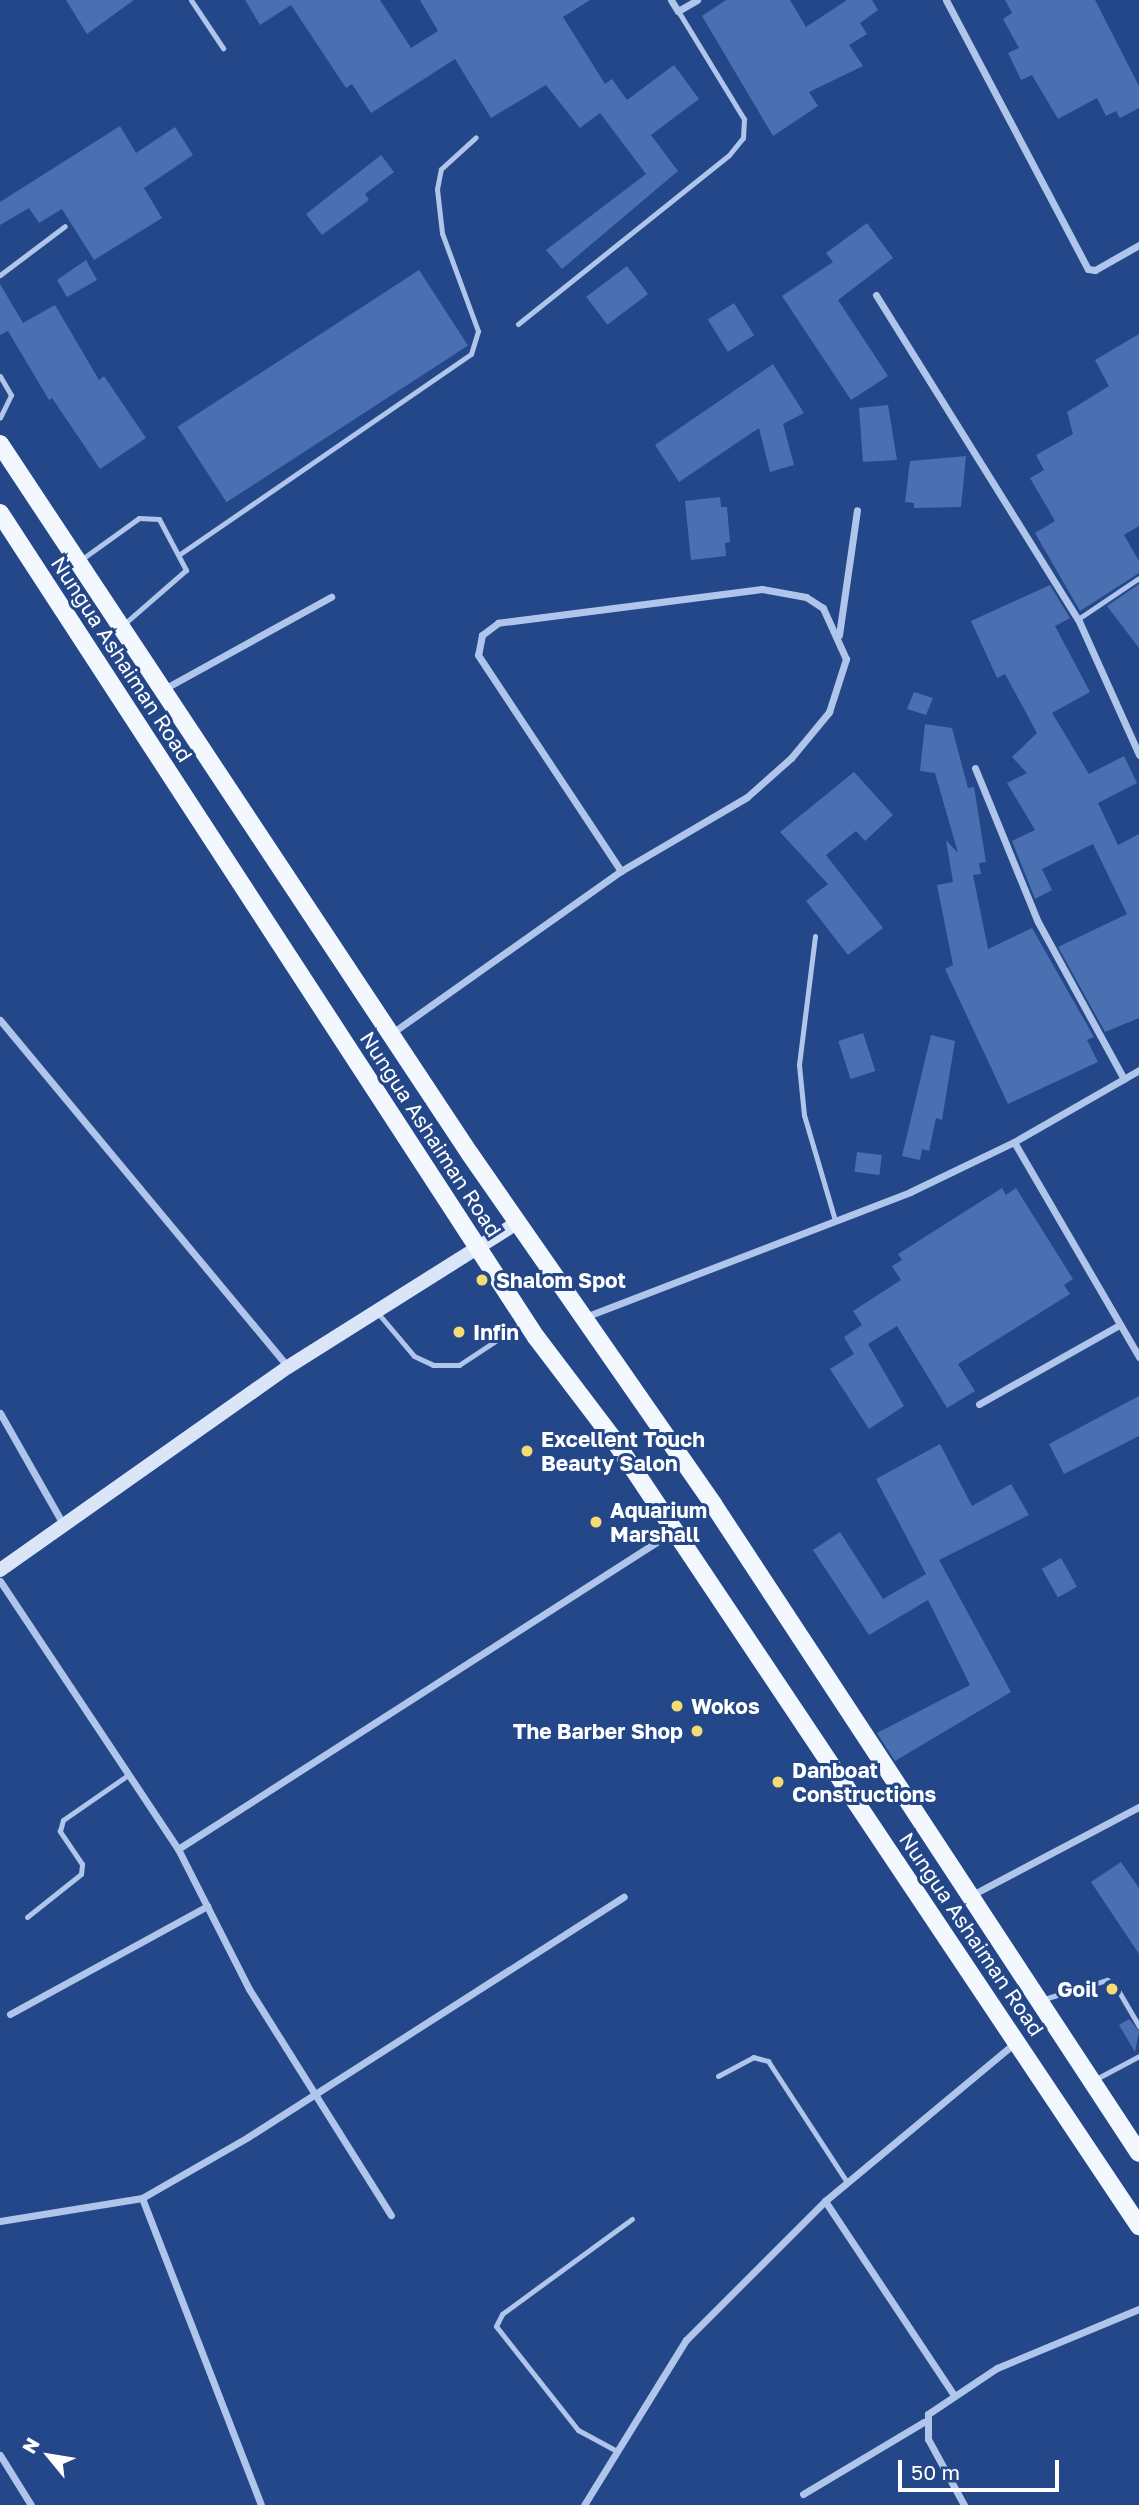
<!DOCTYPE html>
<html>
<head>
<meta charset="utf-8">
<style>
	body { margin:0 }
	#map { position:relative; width:1139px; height:2505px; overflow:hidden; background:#234789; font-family:"Golos Text",sans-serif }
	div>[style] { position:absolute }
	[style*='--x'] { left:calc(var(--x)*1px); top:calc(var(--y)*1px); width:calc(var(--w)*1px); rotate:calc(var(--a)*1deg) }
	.building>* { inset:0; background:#4b70b1; transform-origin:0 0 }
	.lane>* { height:5px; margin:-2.5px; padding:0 2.5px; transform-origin:2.5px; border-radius:2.5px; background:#b0c5ea }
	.street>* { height:7px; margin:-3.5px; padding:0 3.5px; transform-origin:3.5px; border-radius:3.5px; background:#b0c5ea }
	.secondary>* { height:14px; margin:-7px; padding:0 7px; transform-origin:7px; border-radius:7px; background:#dbe5f8 }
	.primary>* { height:18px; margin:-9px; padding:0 9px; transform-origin:9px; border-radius:9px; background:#f3f7fe }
	.dots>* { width:19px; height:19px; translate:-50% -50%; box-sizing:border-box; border:4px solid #234789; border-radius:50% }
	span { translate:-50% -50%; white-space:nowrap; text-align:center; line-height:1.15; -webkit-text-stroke:6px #234789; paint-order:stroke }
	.street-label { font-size:21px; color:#fff }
	.poi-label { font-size:21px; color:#fff; font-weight:700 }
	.left { translate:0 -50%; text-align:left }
	.right { translate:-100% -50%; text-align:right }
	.north { position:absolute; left:14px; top:2421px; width:70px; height:70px; -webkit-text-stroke:5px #234789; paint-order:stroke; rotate:300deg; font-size:19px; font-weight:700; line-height:28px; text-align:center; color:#fff }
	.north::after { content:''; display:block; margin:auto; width:24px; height:32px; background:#fff; clip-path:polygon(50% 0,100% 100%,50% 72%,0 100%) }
	.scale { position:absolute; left:898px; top:2460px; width:161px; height:32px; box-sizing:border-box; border:4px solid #fff; border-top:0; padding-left:9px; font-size:21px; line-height:24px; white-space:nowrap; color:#fff; -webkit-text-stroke:5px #234789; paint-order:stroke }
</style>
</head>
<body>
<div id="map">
	<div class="building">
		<div style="clip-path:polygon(66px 0,134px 0,87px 34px)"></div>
		<div style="clip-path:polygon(245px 0,380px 0,411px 48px,438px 31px,420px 0,590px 0,563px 17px,605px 84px,612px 79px,627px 100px,674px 65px,699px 99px,651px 135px,678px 171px,562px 269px,546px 250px,646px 174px,600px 113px,580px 128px,546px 85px,491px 118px,455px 59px,371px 113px,352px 84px,346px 88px,291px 5px,260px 25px)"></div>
		<div style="clip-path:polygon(726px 0,790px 0,806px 27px,847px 0,872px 0,878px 10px,860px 23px,867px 34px,849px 45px,863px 66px,809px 92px,818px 106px,773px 136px,702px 16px)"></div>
		<div style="clip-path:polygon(1005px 0,1095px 0,1139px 86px,1139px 108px,1120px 118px,1116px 111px,1106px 116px,1097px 98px,1058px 119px,1032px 75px,1021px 80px,1008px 53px,1019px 48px,1003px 19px,1012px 13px)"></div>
		<div style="clip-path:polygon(120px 126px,136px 153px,175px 127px,193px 155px,144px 188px,162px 218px,94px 260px,62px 209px,39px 223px,29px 208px,0 225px,0 202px)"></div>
		<div style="clip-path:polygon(381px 155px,394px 172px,365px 194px,369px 200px,322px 235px,306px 214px)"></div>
		<div style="clip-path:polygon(867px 223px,893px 258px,838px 300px,888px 376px,851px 400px,782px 296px,833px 262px,826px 253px)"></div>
		<div style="clip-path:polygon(86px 260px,97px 280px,67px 297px,57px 280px)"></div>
		<div style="left:627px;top:266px;width:35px;height:51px;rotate:53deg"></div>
		<div style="left:419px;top:270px;width:90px;height:288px;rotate:57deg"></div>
		<div style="clip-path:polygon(0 284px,23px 323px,55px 305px,99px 380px,104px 376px,146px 438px,100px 469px,52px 398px,49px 400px,8px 331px,0 335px)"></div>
		<div style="left:734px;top:303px;width:38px;height:31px;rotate:58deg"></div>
		<div style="clip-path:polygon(1139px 334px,1139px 526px,1124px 535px,1139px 561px,1139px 573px,1080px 611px,1035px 533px,1055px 521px,1030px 478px,1044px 470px,1036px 455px,1073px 434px,1067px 412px,1109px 386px,1095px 360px)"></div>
		<div style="clip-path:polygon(773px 364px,804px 413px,783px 424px,794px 465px,770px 472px,759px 428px,679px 482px,655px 445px)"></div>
		<div style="clip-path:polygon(888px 405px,897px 460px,863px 462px,859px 408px)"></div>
		<div style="clip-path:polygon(966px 456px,961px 507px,914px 508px,914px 503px,905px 502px,910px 461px)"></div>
		<div style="clip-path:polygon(720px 497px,721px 507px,727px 507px,730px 542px,725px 543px,726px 556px,691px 560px,685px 501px)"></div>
		<div style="clip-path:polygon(1139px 584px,1139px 648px,1107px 606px)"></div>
		<div style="clip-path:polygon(1050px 585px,1070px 618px,1055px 626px,1090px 692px,1052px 713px,1089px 774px,1124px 756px,1137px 783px,1098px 803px,1118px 845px,1139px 834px,1139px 1018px,1105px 1032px,1058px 947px,1127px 914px,1093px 844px,1042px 869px,1052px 890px,1035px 899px,1012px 841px,1035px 830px,1007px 783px,1027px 773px,1012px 757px,1037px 733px,1005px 674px,997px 678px,971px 621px)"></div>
		<div style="clip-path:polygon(914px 692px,933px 698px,926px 715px,907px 709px)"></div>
		<div style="clip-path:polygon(925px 724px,952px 728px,968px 788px,974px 787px,986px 862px,979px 863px,981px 874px,973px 875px,988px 949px,1032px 928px,1094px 1037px,1087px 1040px,1098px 1062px,1008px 1104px,945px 969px,953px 965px,937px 885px,953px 882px,946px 840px,958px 853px,935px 773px,920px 771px)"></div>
		<div style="clip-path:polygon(854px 772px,893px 815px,865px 841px,856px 831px,826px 855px,883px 928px,848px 955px,806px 901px,828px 884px,780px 832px)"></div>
		<div style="left:863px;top:1033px;width:40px;height:26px;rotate:72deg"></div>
		<div style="clip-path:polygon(931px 1035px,955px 1041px,942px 1120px,936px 1118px,929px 1151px,922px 1149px,920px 1160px,902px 1156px)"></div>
		<div style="left:857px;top:1152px;width:25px;height:20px;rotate:7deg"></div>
		<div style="clip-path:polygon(1002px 1188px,1006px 1195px,1016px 1188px,1073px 1279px,1064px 1285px,1070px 1294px,958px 1364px,975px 1391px,947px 1408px,897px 1326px,868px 1344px,904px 1406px,869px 1429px,830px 1369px,854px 1354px,844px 1337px,862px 1325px,853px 1311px,901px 1280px,892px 1266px,902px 1260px,898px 1254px)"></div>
		<div style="clip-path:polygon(1139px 1396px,1139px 1436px,1064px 1474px,1049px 1444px)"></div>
		<div style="clip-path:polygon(940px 1444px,972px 1506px,1011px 1484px,1029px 1515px,939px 1560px,1011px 1692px,895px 1761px,877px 1733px,970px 1685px,928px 1600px,869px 1635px,813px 1550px,840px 1532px,883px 1599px,926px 1574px,876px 1479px)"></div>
		<div style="left:1061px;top:1558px;width:33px;height:22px;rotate:61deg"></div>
		<div style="clip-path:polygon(1121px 1862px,1139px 1888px,1139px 1954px,1091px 1882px)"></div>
		<div style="clip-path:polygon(1129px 2019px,1139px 2031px,1135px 2052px,1119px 2025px)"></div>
	</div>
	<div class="lane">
		<div style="--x:191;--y:0;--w:58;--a:56.3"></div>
		<div style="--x:0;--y:275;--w:81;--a:-37"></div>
		<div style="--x:518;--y:324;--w:270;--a:-38.7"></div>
		<div style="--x:729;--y:155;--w:22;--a:-51"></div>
		<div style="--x:743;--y:138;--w:19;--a:-87"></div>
		<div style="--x:744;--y:119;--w:127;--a:-121.4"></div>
		<div style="--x:0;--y:376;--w:22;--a:60"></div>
		<div style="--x:11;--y:395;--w:25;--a:116"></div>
		<div style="--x:180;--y:554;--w:353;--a:-34.5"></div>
		<div style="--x:471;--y:354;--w:24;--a:-73"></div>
		<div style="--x:478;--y:331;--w:104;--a:-110.2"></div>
		<div style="--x:442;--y:233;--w:44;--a:-96.5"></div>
		<div style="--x:437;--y:189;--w:20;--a:-79"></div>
		<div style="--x:441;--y:169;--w:47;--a:-42.4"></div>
		<div style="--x:82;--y:559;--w:70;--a:-35.7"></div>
		<div style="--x:139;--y:518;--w:20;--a:3"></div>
		<div style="--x:159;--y:519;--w:58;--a:62.1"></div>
		<div style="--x:186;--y:570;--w:82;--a:138.9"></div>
		<div style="--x:1078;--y:619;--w:73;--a:-33.9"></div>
		<div style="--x:815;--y:936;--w:130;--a:97.1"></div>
		<div style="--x:799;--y:1065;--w:50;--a:84.3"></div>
		<div style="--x:804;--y:1115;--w:109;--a:73.6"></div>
		<div style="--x:377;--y:1312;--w:57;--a:49.9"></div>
		<div style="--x:414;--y:1356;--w:21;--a:25"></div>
		<div style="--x:433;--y:1365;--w:26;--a:0"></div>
		<div style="--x:459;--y:1365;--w:77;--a:-33.3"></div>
		<div style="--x:27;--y:1917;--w:69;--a:-38.5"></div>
		<div style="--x:81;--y:1874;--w:10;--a:-84"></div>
		<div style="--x:82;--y:1864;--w:40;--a:-124"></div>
		<div style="--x:60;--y:1831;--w:11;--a:-75"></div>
		<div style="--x:63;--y:1820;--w:79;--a:-34.7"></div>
		<div style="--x:1044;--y:1999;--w:66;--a:-16.8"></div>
		<div style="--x:1107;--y:1980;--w:9;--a:32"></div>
		<div style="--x:1115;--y:1985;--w:48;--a:59.7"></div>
		<div style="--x:718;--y:2076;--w:40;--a:-28"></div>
		<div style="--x:753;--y:2057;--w:16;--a:15"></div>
		<div style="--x:768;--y:2061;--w:145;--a:56.9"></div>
		<div style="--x:1096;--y:2079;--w:49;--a:-28.1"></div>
		<div style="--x:615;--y:2450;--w:42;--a:-151.6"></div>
		<div style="--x:578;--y:2430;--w:132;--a:-128.3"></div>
		<div style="--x:496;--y:2326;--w:13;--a:-63"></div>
		<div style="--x:502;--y:2314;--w:161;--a:-36.2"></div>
	</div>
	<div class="street">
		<div style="--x:671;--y:0;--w:13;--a:58"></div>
		<div style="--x:678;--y:11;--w:22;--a:-30"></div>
		<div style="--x:946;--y:0;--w:304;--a:62.2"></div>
		<div style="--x:1088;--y:269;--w:7;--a:8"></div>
		<div style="--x:1095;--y:270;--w:51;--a:-29.6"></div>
		<div style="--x:876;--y:295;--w:382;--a:58.1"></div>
		<div style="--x:1078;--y:619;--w:149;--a:65.8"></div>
		<div style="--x:839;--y:635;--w:126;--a:-81.8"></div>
		<div style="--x:164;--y:689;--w:191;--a:-28.9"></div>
		<div style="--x:975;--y:768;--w:166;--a:67.8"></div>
		<div style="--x:1038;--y:922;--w:179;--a:61.3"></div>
		<div style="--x:0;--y:1020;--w:451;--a:50.3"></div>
		<div style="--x:392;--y:1033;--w:281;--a:-35.3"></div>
		<div style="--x:621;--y:871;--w:146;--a:-30.4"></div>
		<div style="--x:747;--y:797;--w:59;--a:-41.6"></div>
		<div style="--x:791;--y:758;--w:60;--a:-50.4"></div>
		<div style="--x:829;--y:712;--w:56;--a:-72.2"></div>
		<div style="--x:846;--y:659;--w:56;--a:-114.3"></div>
		<div style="--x:823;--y:608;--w:20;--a:-147"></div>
		<div style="--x:806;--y:597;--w:45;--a:-169.7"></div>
		<div style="--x:762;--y:589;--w:266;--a:172.7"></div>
		<div style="--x:498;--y:623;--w:20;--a:143"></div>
		<div style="--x:482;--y:635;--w:20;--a:101"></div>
		<div style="--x:478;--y:655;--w:259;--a:56.5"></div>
		<div style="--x:1014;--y:1142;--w:249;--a:59.8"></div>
		<div style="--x:585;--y:1317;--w:348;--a:-21"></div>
		<div style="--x:910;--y:1192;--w:115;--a:-25.7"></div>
		<div style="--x:1014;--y:1142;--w:144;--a:-29.9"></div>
		<div style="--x:979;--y:1404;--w:161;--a:-29.4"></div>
		<div style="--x:0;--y:1413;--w:128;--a:60.4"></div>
		<div style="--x:0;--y:1581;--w:322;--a:56.4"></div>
		<div style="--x:178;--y:1849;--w:157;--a:63.1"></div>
		<div style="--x:249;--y:1989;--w:267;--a:57.9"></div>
		<div style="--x:178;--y:1849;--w:589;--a:-32.67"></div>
		<div style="--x:970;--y:1896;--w:191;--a:-27.8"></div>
		<div style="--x:10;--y:2014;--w:225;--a:-28.7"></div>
		<div style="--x:142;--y:2198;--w:329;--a:68.8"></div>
		<div style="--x:825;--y:2201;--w:233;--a:56.4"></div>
		<div style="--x:0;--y:2221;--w:144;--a:-9.2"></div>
		<div style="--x:142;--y:2198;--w:122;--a:-29.9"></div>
		<div style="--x:248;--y:2137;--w:446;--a:-32.6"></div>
		<div style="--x:0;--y:2455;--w:59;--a:58.2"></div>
		<div style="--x:803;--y:2494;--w:141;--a:-30.8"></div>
		<div style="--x:584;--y:2505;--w:194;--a:-58.3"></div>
		<div style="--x:686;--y:2340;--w:197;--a:-45"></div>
		<div style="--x:825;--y:2201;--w:249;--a:-39.8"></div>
		<div style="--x:964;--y:2505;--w:75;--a:-118.6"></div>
		<div style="--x:928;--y:2439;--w:25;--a:-90"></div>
		<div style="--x:928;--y:2414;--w:83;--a:-33.7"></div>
		<div style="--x:997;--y:2368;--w:154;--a:-22.6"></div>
	</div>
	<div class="secondary">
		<div style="--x:0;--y:1570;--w:352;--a:-35.2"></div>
		<div style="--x:288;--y:1367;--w:271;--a:-32.2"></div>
	</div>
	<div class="primary">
		<div style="--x:0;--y:444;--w:851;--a:56.5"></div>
		<div style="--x:470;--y:1154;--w:426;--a:55.2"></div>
		<div style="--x:713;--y:1504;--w:776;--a:56.72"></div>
		<div style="--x:0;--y:513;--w:983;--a:56.96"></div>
		<div style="--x:536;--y:1337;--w:126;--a:52.8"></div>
		<div style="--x:612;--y:1437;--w:949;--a:56.26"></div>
	</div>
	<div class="dots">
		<div style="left:482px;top:1280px;background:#f5db73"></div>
		<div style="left:459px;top:1332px;background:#f5db73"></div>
		<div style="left:527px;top:1451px;background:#f5db73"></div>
		<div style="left:596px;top:1522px;background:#f5db73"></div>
		<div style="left:677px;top:1706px;background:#f5db73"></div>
		<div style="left:697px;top:1731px;background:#f5db73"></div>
		<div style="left:778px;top:1782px;background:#f5db73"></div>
		<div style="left:1112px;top:1989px;background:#f5db73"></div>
	</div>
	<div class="street-label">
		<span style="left:122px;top:659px;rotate:57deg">Nungua Ashaiman Road</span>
		<span style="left:431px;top:1134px;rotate:57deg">Nungua Ashaiman Road</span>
		<span style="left:972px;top:1934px;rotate:56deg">Nungua Ashaiman Road</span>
	</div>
	<div class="poi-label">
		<span class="left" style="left:496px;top:1280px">Shalom Spot</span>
		<span class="left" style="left:473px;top:1332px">Infin</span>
		<span class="left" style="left:541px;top:1451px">Excellent Touch<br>Beauty Salon</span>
		<span class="left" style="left:610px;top:1522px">Aquarium<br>Marshall</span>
		<span class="left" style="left:691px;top:1706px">Wokos</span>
		<span class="right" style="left:683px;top:1731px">The Barber Shop</span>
		<span class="left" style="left:792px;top:1782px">Danboat<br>Constructions</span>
		<span class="right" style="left:1098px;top:1989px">Goil</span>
	</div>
	<div class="north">N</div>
	<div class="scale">50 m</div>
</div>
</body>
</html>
